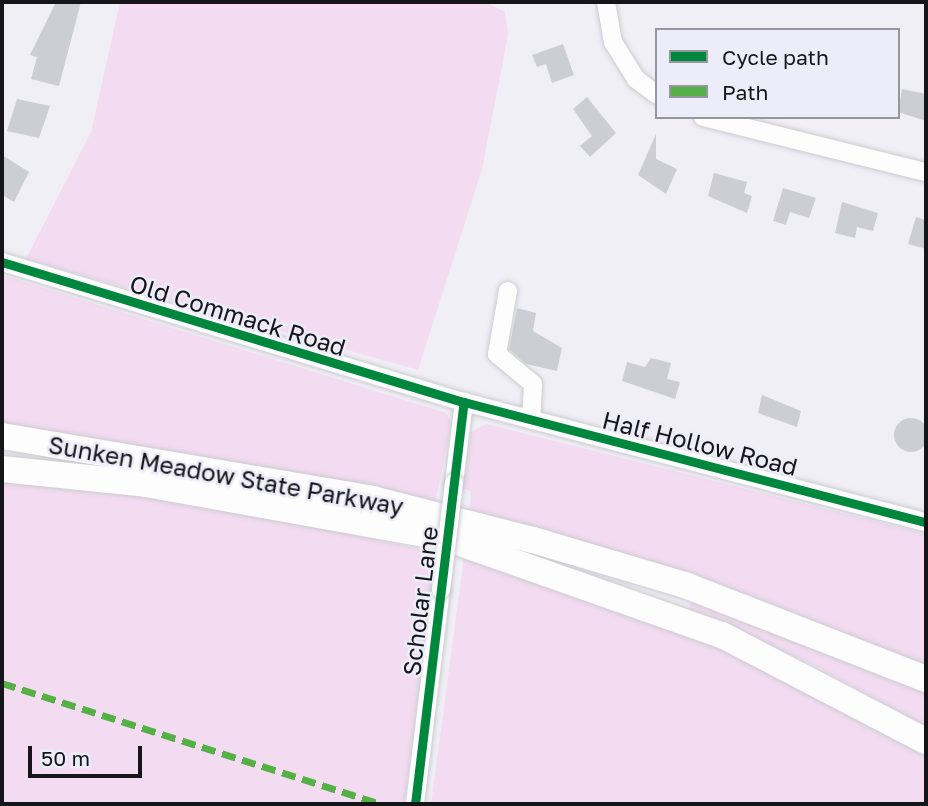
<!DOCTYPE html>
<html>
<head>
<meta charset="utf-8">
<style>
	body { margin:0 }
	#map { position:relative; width:928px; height:806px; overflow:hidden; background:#f0eff6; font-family:"Golos Text",sans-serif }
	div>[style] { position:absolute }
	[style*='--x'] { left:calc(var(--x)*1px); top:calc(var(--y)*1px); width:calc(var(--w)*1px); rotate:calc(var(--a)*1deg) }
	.green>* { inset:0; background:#f3dbf1 }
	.building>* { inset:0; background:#cdced3 }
	.round { border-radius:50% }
	.roads { filter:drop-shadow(0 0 2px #cbcbd0) drop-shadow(0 0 2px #cbcbd0) }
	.minor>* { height:18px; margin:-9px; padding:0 9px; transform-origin:9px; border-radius:9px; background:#fdfdfe }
	.highway>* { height:26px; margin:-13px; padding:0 13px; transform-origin:13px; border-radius:13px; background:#fdfdfe }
	.bridges { filter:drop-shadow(0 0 2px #cbcbd0) drop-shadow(0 0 2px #cbcbd0) }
	.minor-bridge>* { height:18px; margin:-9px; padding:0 9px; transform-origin:9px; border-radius:9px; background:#fdfdfe }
	.quiet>* { height:7px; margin-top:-3.5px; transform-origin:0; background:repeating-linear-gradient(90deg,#55b145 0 14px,transparent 0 21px) }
	.cycleway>* { height:9px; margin:-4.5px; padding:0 4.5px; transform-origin:4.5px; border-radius:4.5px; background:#00873e }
	span { translate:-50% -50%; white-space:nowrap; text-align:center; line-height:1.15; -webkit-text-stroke:5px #edecf9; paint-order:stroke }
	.street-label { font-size:24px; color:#161519 }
	.frame { position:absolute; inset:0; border:4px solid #161519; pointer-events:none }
	.legend { position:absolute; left:655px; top:28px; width:245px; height:91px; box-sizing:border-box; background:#edecf9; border:2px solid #97969f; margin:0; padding:9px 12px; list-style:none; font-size:21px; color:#161519 }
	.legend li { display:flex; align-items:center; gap:14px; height:35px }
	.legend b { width:35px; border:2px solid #97969f }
	.scale { position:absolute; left:28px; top:746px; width:114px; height:32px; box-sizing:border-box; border:4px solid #161519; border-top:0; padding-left:9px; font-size:21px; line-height:24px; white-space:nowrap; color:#161519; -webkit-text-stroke:5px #edecf9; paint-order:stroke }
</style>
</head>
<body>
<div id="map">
	<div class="green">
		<div style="clip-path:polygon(120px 2px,485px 2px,505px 12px,508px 35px,482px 169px,418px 370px,26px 259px,91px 132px)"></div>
		<div style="clip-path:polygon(2px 275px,446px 413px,452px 423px,434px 508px,2px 427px)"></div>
		<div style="clip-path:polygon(486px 424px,926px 534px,926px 670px,750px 595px,599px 553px,532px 526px,469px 515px,471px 491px,463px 489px,471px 432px)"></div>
		<div style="clip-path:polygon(2px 480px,227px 507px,428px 551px,436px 558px,404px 804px,2px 804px)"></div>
		<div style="clip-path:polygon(464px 557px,735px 652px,926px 747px,926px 804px,431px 804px)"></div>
		<div style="clip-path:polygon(692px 599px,926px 691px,926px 727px,813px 665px,689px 610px)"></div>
	</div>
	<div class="building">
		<div style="clip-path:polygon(56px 2px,81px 2px,59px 86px,31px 79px,37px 57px,30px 55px)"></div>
		<div style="clip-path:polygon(563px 44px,574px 75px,552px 83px,546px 64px,537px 67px,532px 55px)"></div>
		<div style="clip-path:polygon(902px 89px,926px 94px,926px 121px,898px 112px)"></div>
		<div style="clip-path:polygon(587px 97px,616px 133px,590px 157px,580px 146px,592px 136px,573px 109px)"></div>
		<div style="clip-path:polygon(17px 99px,50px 106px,39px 138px,7px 131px)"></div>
		<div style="clip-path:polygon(656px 134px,656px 159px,677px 169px,666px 194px,638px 175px)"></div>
		<div style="clip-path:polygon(2px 155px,29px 172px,14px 202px,2px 195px)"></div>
		<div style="clip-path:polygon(714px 173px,747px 182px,744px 193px,752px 196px,747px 213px,708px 196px)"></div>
		<div style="clip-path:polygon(783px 188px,816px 198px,809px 218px,790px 212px,786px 225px,773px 221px)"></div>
		<div style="clip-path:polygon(842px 202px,878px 213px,873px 231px,857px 227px,855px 238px,835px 233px)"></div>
		<div style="clip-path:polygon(916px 217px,926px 220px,926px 249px,908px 244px)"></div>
		<div style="clip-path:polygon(517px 308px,536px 313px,533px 331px,562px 348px,557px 371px,526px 364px,509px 349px)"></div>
		<div style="clip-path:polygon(651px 358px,671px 363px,667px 379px,680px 382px,675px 399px,622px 381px,627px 362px,645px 367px)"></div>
		<div style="clip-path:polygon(762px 395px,801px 411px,797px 427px,758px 413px)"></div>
		<div class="round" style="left:894px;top:418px;width:34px;height:34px"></div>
	</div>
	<div class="roads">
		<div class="minor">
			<div style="--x:606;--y:2;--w:41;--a:80.1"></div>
			<div style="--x:613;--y:42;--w:44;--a:58.1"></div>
			<div style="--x:636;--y:79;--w:26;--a:37"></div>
			<div style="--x:703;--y:117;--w:230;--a:13.9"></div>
			<div style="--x:2;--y:262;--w:483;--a:16.9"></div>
			<div style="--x:464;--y:402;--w:477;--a:14.6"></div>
			<div style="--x:508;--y:291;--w:64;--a:99.9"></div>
			<div style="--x:497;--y:354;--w:47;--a:39.8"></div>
			<div style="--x:533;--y:384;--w:36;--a:93"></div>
			<div style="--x:454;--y:483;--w:82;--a:-83"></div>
			<div style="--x:415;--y:804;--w:216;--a:-83.1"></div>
		</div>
		<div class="highway">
			<div style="--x:2;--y:436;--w:376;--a:9.6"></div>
			<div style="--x:373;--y:499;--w:165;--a:14.4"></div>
			<div style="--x:533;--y:540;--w:159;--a:16.5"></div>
			<div style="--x:685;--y:585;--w:259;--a:21.3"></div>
			<div style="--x:2;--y:469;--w:145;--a:5.9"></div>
			<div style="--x:146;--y:484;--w:305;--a:10.2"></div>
			<div style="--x:446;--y:538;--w:293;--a:19.4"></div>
			<div style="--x:722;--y:635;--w:230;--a:27.5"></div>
		</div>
	</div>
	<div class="bridges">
		<div class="minor-bridge">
			<div style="--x:441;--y:590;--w:108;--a:-83.1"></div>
		</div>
	</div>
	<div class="quiet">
		<div style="--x:2;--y:683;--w:398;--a:17.7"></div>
	</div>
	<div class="cycleway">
		<div style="--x:2;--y:262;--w:483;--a:16.9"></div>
		<div style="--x:464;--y:402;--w:477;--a:14.6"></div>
		<div style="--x:415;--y:804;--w:405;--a:-83.1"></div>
	</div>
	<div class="street-label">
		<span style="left:238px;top:315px;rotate:17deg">Old Commack Road</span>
		<span style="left:700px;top:443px;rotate:14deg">Half Hollow Road</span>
		<span style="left:226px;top:475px;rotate:10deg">Sunken Meadow State Parkway</span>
		<span style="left:420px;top:601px;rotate:-83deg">Scholar Lane</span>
	</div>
	<div class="frame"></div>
	<ul class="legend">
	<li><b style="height:9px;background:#00873e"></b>Cycle path</li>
	<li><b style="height:9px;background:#55b145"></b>Path</li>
	</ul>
	<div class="scale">50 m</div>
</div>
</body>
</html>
